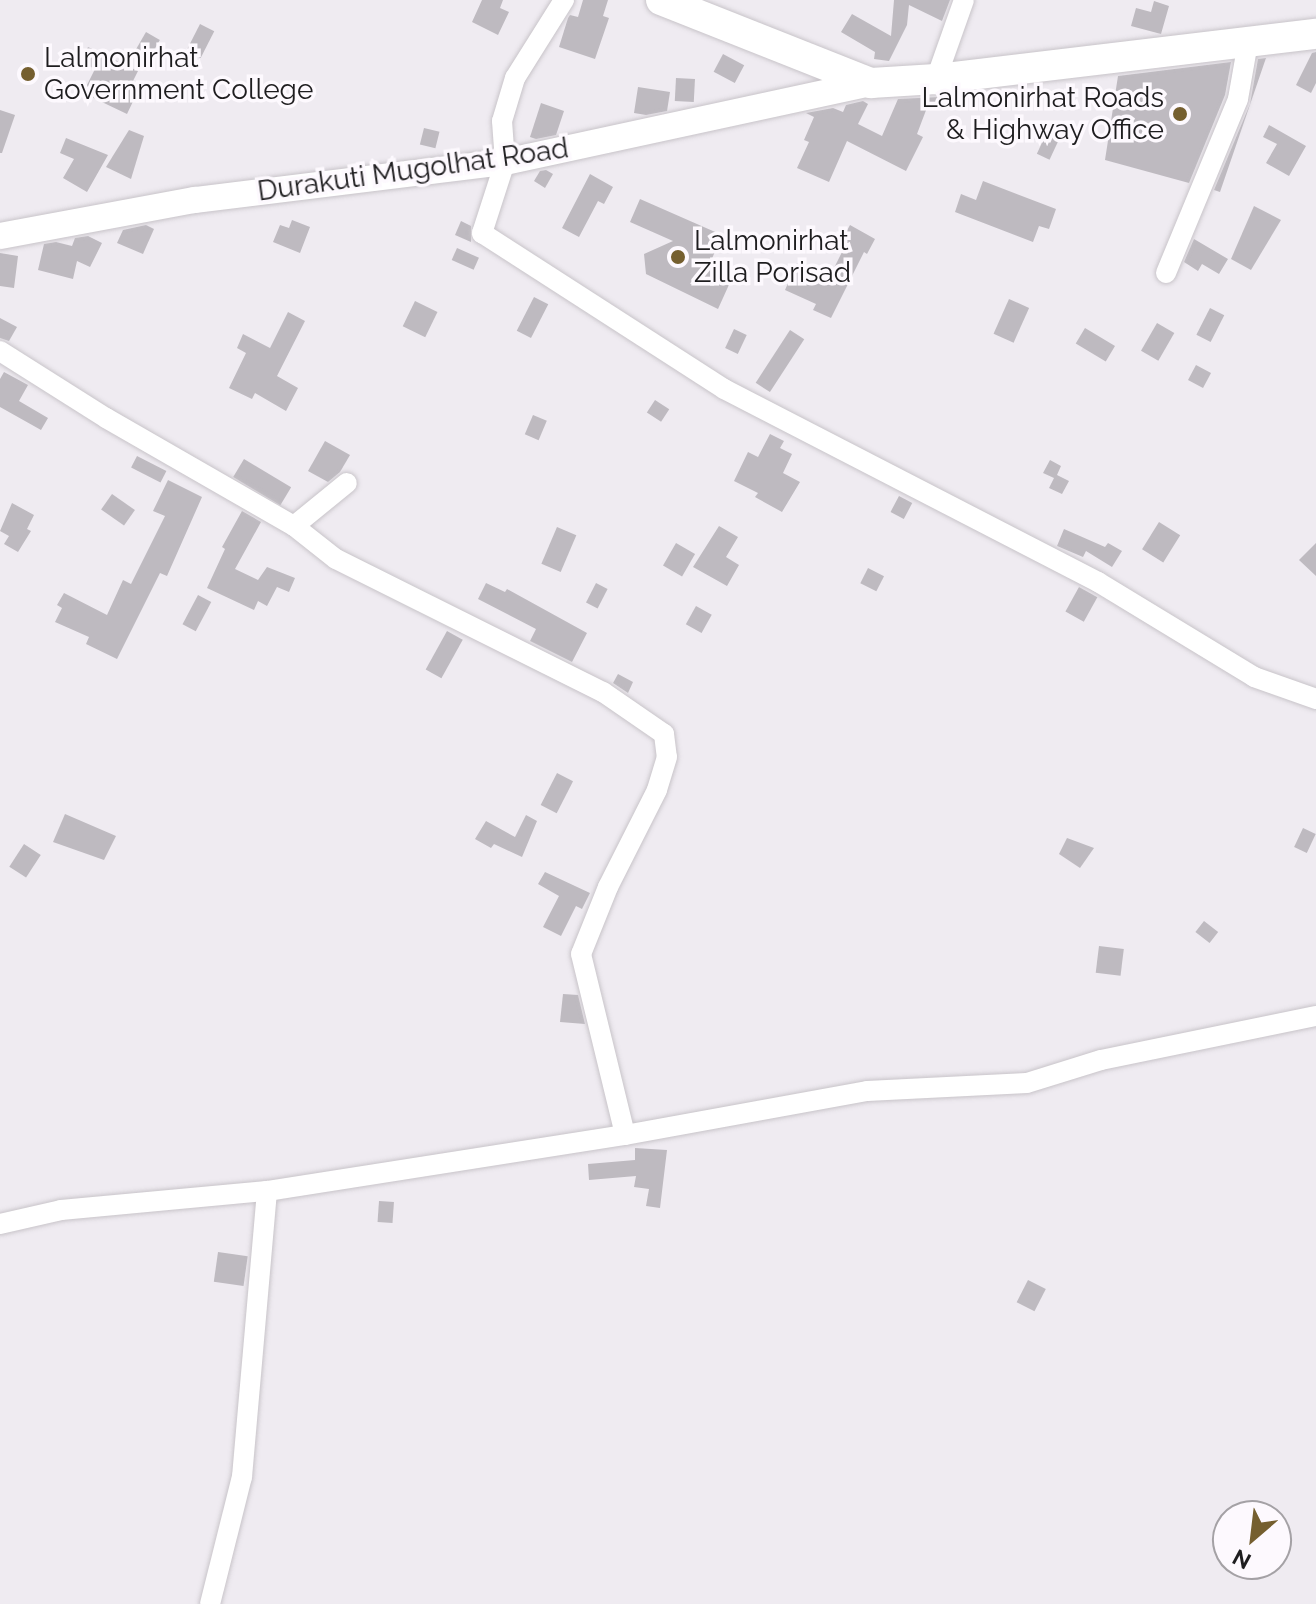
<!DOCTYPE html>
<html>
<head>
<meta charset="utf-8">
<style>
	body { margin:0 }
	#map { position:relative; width:1316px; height:1604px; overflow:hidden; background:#efebf1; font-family:Raleway,sans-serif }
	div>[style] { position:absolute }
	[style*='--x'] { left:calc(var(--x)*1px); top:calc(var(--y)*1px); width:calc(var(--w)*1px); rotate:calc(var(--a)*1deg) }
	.building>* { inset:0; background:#bebac0; transform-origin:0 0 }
	.roads { filter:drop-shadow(0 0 2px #c8c4c9) drop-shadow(0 0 2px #c8c4c9) }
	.minor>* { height:20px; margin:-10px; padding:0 10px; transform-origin:10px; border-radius:10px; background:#fff }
	.major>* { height:26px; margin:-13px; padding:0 13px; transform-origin:13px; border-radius:13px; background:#fff }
	.highway>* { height:30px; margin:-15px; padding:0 15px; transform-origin:15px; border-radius:15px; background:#fff }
	.dots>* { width:22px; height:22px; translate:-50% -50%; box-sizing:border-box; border:4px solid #fdf9fe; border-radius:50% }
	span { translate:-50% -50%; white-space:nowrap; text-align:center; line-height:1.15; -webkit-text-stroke:7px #fdf9fe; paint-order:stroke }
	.poi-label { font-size:28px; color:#1e1d1f }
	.left { translate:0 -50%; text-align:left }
	.right { translate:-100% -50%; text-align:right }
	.street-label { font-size:28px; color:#1e1d1f }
	.north { position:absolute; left:1212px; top:1500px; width:80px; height:80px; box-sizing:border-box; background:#fdf9fe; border:2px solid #a4a1a5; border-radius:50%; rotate:208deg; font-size:22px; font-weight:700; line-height:32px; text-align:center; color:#1e1d1f }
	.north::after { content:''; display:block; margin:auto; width:28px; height:36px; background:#755f2f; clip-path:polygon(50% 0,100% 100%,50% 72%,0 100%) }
</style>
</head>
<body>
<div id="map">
	<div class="building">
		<div style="clip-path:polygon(482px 0,503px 0,500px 8px,509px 12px,498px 35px,472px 22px)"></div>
		<div style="clip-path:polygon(583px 0,608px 0,603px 16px,609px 18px,595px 59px,559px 47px,568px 18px,570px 15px,578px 17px)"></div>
		<div style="clip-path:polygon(894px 0,950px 0,942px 21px,909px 5px,907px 25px,889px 61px,874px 59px,875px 52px,841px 32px,852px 14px,891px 36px)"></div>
		<div style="clip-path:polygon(1154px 1px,1169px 6px,1161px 34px,1131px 26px,1136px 8px,1151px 12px)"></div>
		<div style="left:200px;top:24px;width:16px;height:30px;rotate:27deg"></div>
		<div style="left:146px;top:32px;width:16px;height:24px;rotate:30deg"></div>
		<div style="clip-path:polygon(88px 47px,138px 71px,130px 87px,138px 91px,127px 114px,83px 93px,95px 69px,81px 62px)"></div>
		<div style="clip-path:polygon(1316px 52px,1316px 83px,1311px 93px,1296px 85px,1312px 53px)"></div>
		<div style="left:723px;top:54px;width:24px;height:20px;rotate:28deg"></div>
		<div style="clip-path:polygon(1266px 58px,1220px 192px,1214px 190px,1250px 104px,1258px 59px)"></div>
		<div style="clip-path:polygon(1231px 62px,1225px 95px,1189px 183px,1105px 160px,1118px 76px)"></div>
		<div style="left:676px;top:78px;width:19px;height:23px;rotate:3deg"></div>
		<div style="clip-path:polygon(638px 87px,670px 92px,667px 111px,646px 115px,634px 113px)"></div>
		<div style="clip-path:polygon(939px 97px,935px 108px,928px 105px,917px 134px,923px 137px,906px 171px,847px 141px,829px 182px,797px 168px,809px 142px,804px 140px,814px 117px,806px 113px,833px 108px,843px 112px,846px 105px,863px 101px,868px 104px,858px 124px,882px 136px,898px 99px)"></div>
		<div style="clip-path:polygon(541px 103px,564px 111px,556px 135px,536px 139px,530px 137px)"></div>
		<div style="clip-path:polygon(0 110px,15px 115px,2px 153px,0 153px)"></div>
		<div style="clip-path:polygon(1269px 125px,1306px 146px,1289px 176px,1266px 163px,1277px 144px,1263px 137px)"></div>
		<div style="left:424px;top:128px;width:16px;height:17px;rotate:14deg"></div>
		<div style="clip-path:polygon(129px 130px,144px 136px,131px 179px,106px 167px)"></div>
		<div style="left:1047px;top:132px;width:14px;height:24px;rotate:25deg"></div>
		<div style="clip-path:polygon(66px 138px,108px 155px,87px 192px,63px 178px,74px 159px,60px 153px)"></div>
		<div style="clip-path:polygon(546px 170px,553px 174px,545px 188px,534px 181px,540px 171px)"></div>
		<div style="clip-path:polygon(590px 174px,613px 187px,604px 204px,598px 201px,579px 237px,562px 228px)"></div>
		<div style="clip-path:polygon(983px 181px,1056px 209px,1049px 229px,1039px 226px,1033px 242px,955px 212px,961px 194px,976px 200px)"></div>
		<div style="clip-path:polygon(640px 199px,722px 235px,708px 268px,732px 278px,718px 309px,646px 274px,644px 254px,673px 241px,630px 222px)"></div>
		<div style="clip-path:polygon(1254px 206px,1281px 220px,1251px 270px,1231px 259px)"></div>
		<div style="clip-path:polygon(292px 220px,310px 227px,300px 253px,273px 242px,280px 225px,289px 228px)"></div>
		<div style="clip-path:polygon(461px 221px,471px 226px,471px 242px,455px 235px)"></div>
		<div style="clip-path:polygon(146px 225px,154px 229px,143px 254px,117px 243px,123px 230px)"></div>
		<div style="clip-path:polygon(850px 225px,875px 239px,867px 254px,864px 252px,831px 318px,813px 310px,816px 304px,785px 290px,797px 263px,829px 278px,847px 242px,842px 240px)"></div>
		<div style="clip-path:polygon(88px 236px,102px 243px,90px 267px,77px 261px,73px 279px,38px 270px,44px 244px,56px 242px,72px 246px,75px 238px)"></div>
		<div style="clip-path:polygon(1194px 239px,1228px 259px,1219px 274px,1202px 264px,1198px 271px,1184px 262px)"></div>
		<div style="left:457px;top:248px;width:24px;height:13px;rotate:24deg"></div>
		<div style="clip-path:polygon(0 253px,18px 256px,14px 288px,0 286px)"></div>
		<div style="left:534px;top:297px;width:16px;height:38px;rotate:27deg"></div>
		<div style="left:1009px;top:299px;width:22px;height:38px;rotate:24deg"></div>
		<div style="left:415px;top:301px;width:25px;height:28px;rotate:26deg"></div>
		<div style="left:1210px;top:308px;width:16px;height:30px;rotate:27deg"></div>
		<div style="clip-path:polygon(288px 312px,305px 321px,277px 376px,298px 388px,286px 411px,255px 393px,252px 399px,229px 388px,246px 353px,237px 348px,243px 334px,270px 348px)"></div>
		<div style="clip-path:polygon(0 318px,17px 327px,9px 341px,0 338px)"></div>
		<div style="left:1157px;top:323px;width:20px;height:32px;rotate:30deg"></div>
		<div style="left:1085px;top:328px;width:35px;height:18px;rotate:31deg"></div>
		<div style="left:734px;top:329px;width:14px;height:21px;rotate:25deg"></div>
		<div style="left:790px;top:330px;width:17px;height:63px;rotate:33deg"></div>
		<div style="left:1196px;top:365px;width:17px;height:17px;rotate:28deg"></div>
		<div style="clip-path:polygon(4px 372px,28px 385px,19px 401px,48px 418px,41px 430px,0 407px,0 379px)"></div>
		<div style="left:655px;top:400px;width:17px;height:15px;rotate:33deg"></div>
		<div style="left:533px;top:415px;width:15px;height:21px;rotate:23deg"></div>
		<div style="clip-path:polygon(770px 434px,784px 441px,780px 448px,792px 454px,783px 473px,800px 482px,782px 512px,755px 497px,758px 493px,734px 481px,748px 452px,758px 457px)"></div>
		<div style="clip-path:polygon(325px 441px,350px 455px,340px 472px,328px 482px,308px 471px)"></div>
		<div style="left:137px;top:456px;width:33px;height:13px;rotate:27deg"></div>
		<div style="left:244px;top:459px;width:55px;height:21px;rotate:31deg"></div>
		<div style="clip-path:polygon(1050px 460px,1061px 466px,1057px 475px,1069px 481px,1062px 494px,1049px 488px,1054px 478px,1043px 473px)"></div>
		<div style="clip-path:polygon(168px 480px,202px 497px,167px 576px,160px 573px,117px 659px,86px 644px,89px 637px,55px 622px,62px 608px,57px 605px,64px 593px,107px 615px,123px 580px,131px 584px,165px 516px,153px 511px)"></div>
		<div style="left:112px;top:494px;width:28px;height:19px;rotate:35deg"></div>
		<div style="left:899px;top:496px;width:15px;height:18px;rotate:28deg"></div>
		<div style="clip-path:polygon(12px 503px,34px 515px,27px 529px,31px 531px,18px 552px,4px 544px,9px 536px,0 531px)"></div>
		<div style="clip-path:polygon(242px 511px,261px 522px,235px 569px,258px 580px,267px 567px,295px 578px,289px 592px,277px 587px,267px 606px,258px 601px,254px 610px,207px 588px,225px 549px,222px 547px)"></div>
		<div style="left:1159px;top:522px;width:25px;height:32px;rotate:32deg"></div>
		<div style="clip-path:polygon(719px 526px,738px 537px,726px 557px,739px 565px,727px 586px,693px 567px)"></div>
		<div style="left:557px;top:527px;width:21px;height:40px;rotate:23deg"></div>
		<div style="clip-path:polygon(1064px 529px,1105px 547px,1108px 543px,1122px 551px,1112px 567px,1086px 551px,1083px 557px,1057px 546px)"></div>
		<div style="left:676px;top:543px;width:22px;height:26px;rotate:30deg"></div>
		<div style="clip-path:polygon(1316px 543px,1316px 576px,1299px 560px)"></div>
		<div style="left:868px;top:568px;width:18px;height:17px;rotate:27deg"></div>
		<div style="clip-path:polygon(486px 583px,505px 592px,507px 589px,587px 633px,572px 662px,530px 641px,536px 629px,478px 599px)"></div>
		<div style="left:596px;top:583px;width:13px;height:22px;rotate:27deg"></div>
		<div style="left:1079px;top:587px;width:21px;height:28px;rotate:29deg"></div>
		<div style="left:198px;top:595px;width:15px;height:33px;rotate:28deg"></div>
		<div style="left:696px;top:606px;width:18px;height:21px;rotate:29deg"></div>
		<div style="left:447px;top:631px;width:18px;height:44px;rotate:29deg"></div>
		<div style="clip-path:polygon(618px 674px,633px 682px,628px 693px,613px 683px)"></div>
		<div style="left:557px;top:773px;width:18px;height:36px;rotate:27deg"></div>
		<div style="clip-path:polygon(65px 814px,116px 836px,104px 860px,53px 842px)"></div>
		<div style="clip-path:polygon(526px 815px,537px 821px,522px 857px,494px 844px,491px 848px,475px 839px,486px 821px,515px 837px)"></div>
		<div style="left:1303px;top:828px;width:14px;height:21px;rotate:25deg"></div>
		<div style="clip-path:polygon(1067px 838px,1094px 848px,1080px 868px,1059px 854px)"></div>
		<div style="left:24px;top:844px;width:20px;height:27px;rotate:33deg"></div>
		<div style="clip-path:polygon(545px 872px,590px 893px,582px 909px,576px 906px,561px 936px,543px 927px,559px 896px,538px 884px)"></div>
		<div style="left:1204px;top:921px;width:18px;height:14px;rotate:38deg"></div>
		<div style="left:1099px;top:946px;width:25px;height:27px;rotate:7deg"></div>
		<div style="clip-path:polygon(563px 994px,578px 995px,585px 1024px,560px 1022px)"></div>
		<div style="clip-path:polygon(635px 1148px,667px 1150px,660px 1208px,646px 1206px,649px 1189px,634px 1187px,636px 1176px,589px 1180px,588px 1164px,635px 1160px)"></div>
		<div style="left:379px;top:1201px;width:15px;height:21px;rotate:4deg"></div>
		<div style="left:218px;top:1252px;width:30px;height:30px;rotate:8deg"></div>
		<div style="left:1028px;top:1280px;width:20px;height:25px;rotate:27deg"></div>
	</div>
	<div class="roads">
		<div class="minor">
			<div style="--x:564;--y:0;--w:92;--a:122.1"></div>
			<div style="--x:515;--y:78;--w:45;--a:106.8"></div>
			<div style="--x:502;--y:121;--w:41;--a:85.8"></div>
			<div style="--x:505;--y:162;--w:75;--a:107.9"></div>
			<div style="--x:482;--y:233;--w:288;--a:32.8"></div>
			<div style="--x:724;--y:389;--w:421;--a:27.3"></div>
			<div style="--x:1098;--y:582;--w:183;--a:31.3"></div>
			<div style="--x:1254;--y:677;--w:66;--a:19.5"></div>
			<div style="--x:936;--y:79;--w:84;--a:-70.5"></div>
			<div style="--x:1166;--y:273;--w:188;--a:-67.5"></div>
			<div style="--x:1238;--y:99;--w:58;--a:-80"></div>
			<div style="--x:0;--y:351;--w:125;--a:32.3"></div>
			<div style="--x:106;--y:418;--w:217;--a:29.9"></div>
			<div style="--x:294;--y:526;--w:53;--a:38.2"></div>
			<div style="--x:336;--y:559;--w:298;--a:26.5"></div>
			<div style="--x:603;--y:692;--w:74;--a:34.5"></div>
			<div style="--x:664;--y:734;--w:23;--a:83"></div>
			<div style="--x:667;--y:757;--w:34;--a:107"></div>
			<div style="--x:657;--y:790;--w:109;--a:116.8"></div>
			<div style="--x:608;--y:887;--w:72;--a:111.9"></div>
			<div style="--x:581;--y:954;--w:186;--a:76.3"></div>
			<div style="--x:294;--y:526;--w:68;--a:-39.1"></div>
			<div style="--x:0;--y:1224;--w:63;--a:-12.9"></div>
			<div style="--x:61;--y:1210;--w:207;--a:-5.3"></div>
			<div style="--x:267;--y:1191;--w:362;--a:-8.9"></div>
			<div style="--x:625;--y:1135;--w:246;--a:-10.3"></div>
			<div style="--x:867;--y:1091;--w:160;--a:-2.9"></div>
			<div style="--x:1027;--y:1083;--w:77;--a:-17.3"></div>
			<div style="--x:1101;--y:1060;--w:219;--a:-11.6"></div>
			<div style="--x:210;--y:1604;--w:131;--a:-75.9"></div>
			<div style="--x:242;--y:1477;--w:287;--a:-85"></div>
		</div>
		<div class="major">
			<div style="--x:0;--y:236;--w:198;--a:-10.5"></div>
			<div style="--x:195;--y:200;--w:312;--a:-7"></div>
			<div style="--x:505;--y:162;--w:374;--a:-12.2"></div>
		</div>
		<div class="highway">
			<div style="--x:661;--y:0;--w:226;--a:21.6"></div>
			<div style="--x:871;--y:83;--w:65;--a:-3.5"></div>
			<div style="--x:936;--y:79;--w:383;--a:-6.8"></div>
		</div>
	</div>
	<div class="dots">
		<div style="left:28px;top:74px;background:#755f2f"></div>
		<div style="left:1180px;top:114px;background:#755f2f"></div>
		<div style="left:678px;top:257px;background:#755f2f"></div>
	</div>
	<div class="poi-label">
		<span class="left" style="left:44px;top:74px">Lalmonirhat<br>Government College</span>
		<span class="right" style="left:1164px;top:114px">Lalmonirhat Roads<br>&amp; Highway Office</span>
		<span class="left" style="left:694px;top:257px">Lalmonirhat<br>Zilla Porisad</span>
	</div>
	<div class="street-label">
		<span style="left:413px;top:170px;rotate:-8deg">Durakuti Mugolhat Road</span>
	</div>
	<div class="north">N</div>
</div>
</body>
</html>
